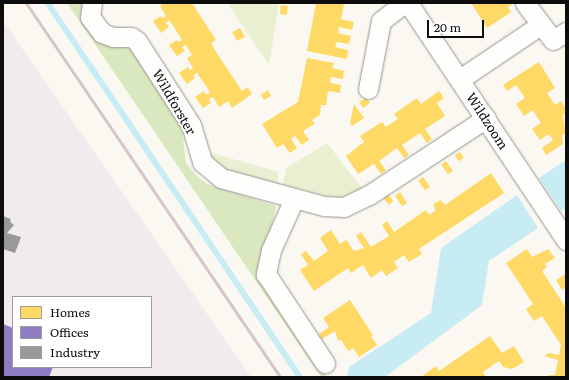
<!DOCTYPE html>
<html>
<head>
<meta charset="utf-8">
<style>
	body { margin:0 }
	#map { position:relative; width:569px; height:380px; overflow:hidden; background:#fbf8f1; font-family:Literata,serif }
	div>[style] { position:absolute }
	[style*='--x'] { left:calc(var(--x)*1px); top:calc(var(--y)*1px); width:calc(var(--w)*1px); rotate:calc(var(--a)*1deg) }
	.industrial>* { inset:0; background:#f1ebee }
	.green>* { inset:0; background:#e8f0d1 }
	.forest>* { inset:0; background:#dae8bf }
	.water>* { inset:0; background:#c8ecf4 }
	.homes>* { inset:0; background:#ffd966; transform-origin:0 0 }
	.offices>* { inset:0; background:#8e7cc3 }
	.industry>* { inset:0; background:#999 }
	.stream>* { height:5.5px; margin:-2.75px; padding:0 2.75px; transform-origin:2.75px; border-radius:2.75px; background:#c8ecf4 }
	.roads { filter:drop-shadow(0 0 1px #949390) drop-shadow(0 0 1px #949390) }
	.minor>* { height:19px; margin:-9.5px; padding:0 9.5px; transform-origin:9.5px; border-radius:9.5px; background:#fefefd }
	.rail>* { height:3px; margin:-1.5px; padding:0 1.5px; transform-origin:1.5px; border-radius:1.5px; background:#d6c5c7 }
	span { translate:-50% -50%; white-space:nowrap; text-align:center; line-height:1.15; -webkit-text-stroke:4px #fff; paint-order:stroke }
	.street-label { font-size:13px; color:#0d0d0d }
	.frame { position:absolute; inset:0; border:4px solid #0d0d0d; pointer-events:none }
	.legend { position:absolute; left:12px; top:296px; width:140px; height:72px; box-sizing:border-box; background:#fff; border:1px solid #9e9e9e; margin:0; padding:5px 7px; list-style:none; font-size:12px; color:#0d0d0d }
	.legend li { display:flex; align-items:center; gap:8px; height:20px }
	.legend b { width:20px; border:1px solid #9e9e9e }
	.scale { position:absolute; left:427px; top:20px; width:57px; height:18px; box-sizing:border-box; border:2px solid #0d0d0d; border-top:0; padding-left:5px; font-size:12px; line-height:14px; white-space:nowrap; color:#0d0d0d; -webkit-text-stroke:3px #fff; paint-order:stroke }
</style>
</head>
<body>
<div id="map">
	<div class="industrial">
		<div style="clip-path:polygon(evenodd,3px 21px,251px 377px,3px 377px,3px 21px,13px 297px,151px 297px,151px 367px,13px 367px,13px 297px)"></div>
	</div>
	<div class="green">
		<div style="clip-path:polygon(227px 3px,279px 3px,269px 65px)"></div>
		<div style="clip-path:polygon(327px 143px,364px 191px,337px 198px,283px 185px,286px 168px)"></div>
		<div style="clip-path:polygon(208px 152px,279px 172px,277px 183px,221px 169px,213px 164px)"></div>
	</div>
	<div class="forest">
		<div style="clip-path:polygon(67px 3px,85px 3px,107px 44px,133px 48px,181px 122px,186px 163px,195px 174px,207px 184px,276px 206px,262px 274px,326px 377px,321px 377px)"></div>
	</div>
	<div class="water">
		<div style="clip-path:polygon(566px 160px,566px 208px,561px 211px,539px 178px)"></div>
		<div style="clip-path:polygon(517px 195px,538px 228px,489px 261px,482px 305px,385px 377px,347px 377px,349px 367px,431px 313px,441px 248px)"></div>
	</div>
	<div class="homes">
		<div style="clip-path:polygon(164px 3px,192px 3px,216px 40px,211px 43px,218px 55px,242px 91px,248px 87px,252px 94px,232px 108px,228px 101px,219px 107px,213px 97px,209px 99px,211px 103px,203px 108px,195px 97px,204px 91px,206px 95px,210px 92px,199px 76px,197px 73px,193px 75px,195px 78px,187px 84px,179px 73px,188px 67px,190px 70px,193px 68px,187px 58px,192px 55px,186px 45px,182px 47px,185px 51px,177px 56px,169px 45px,177px 40px,179px 42px,182px 40px,172px 24px,169px 20px,166px 23px,169px 27px,161px 33px,153px 21px,161px 16px,163px 18px,166px 16px,160px 6px)"></div>
		<div style="clip-path:polygon(316px 3px,344px 4px,341px 19px,354px 22px,352px 30px,339px 27px,338px 33px,351px 36px,349px 44px,337px 42px,335px 47px,348px 50px,347px 59px,307px 51px)"></div>
		<div style="clip-path:polygon(471px 3px,514px 3px,508px 7px,511px 12px,487px 28px)"></div>
		<div style="left:281px;top:5px;width:7px;height:9px;rotate:8deg"></div>
		<div style="left:240px;top:28px;width:10px;height:9px;rotate:61deg"></div>
		<div style="clip-path:polygon(307px 58px,334px 63px,332px 68px,344px 71px,343px 79px,331px 77px,330px 83px,341px 85px,340px 93px,328px 91px,326px 105px,321px 105px,320px 115px,312px 120px,315px 124px,303px 131px,309px 140px,302px 145px,295px 136px,291px 139px,297px 148px,290px 153px,283px 144px,277px 148px,262px 124px,298px 102px)"></div>
		<div style="clip-path:polygon(539px 62px,555px 88px,547px 93px,555px 105px,561px 101px,566px 109px,563px 117px,566px 133px,562px 135px,563px 144px,546px 155px,542px 148px,553px 140px,549px 134px,540px 140px,532px 129px,541px 123px,537px 117px,533px 110px,524px 116px,516px 104px,525px 98px,516px 85px,507px 91px,503px 85px)"></div>
		<div style="clip-path:polygon(268px 90px,271px 96px,264px 100px,261px 95px)"></div>
		<div style="clip-path:polygon(439px 91px,444px 98px,437px 103px,445px 116px,425px 129px,432px 139px,427px 143px,420px 133px,402px 145px,409px 155px,404px 158px,397px 148px,379px 161px,386px 170px,381px 174px,374px 164px,358px 174px,346px 156px,364px 142px,360px 136px,382px 122px,386px 127px,398px 119px,394px 114px,417px 98px,421px 104px)"></div>
		<div style="clip-path:polygon(366px 98px,370px 103px,363px 108px,359px 102px)"></div>
		<div style="clip-path:polygon(354px 104px,364px 118px,352px 126px,350px 123px)"></div>
		<div style="left:460px;top:152px;width:7px;height:6px;rotate:56deg"></div>
		<div style="left:446px;top:161px;width:12px;height:6px;rotate:55deg"></div>
		<div style="clip-path:polygon(491px 173px,504px 193px,419px 249px,422px 254px,409px 262px,404px 255px,394px 262px,398px 268px,386px 276px,382px 270px,371px 278px,363px 265px,351px 273px,348px 268px,314px 291px,300px 270px,308px 265px,301px 254px,306px 251px,314px 261px,328px 251px,320px 238px,331px 230px,340px 244px,346px 240px,354px 251px,364px 248px,356px 236px,361px 232px,371px 247px,389px 236px,382px 225px,387px 221px,394px 232px,426px 210px,429px 215px,436px 210px,433px 205px,437px 202px,441px 200px,445px 205px)"></div>
		<div style="left:423px;top:177px;width:12px;height:6px;rotate:55deg"></div>
		<div style="clip-path:polygon(400px 192px,407px 203px,402px 206px,395px 196px)"></div>
		<div style="left:388px;top:194px;width:9px;height:6px;rotate:54deg"></div>
		<div style="clip-path:polygon(527px 249px,532px 257px,548px 249px,555px 258px,545px 264px,547px 267px,542px 271px,566px 308px,566px 377px,549px 377px,549px 375px,555px 375px,558px 360px,544px 356px,549px 353px,559px 355px,561px 345px,542px 316px,534px 321px,526px 309px,533px 304px,506px 263px)"></div>
		<div style="clip-path:polygon(566px 274px,566px 287px,562px 290px,556px 280px)"></div>
		<div style="clip-path:polygon(350px 300px,373px 335px,371px 336px,377px 345px,359px 357px,353px 348px,348px 351px,341px 340px,338px 341px,335px 331px,322px 339px,319px 334px,329px 327px,323px 318px)"></div>
		<div style="clip-path:polygon(490px 336px,502px 353px,514px 346px,524px 362px,512px 369px,503px 367px,499px 361px,483px 372px,486px 377px,421px 377px,436px 366px,439px 371px)"></div>
	</div>
	<div class="offices">
		<div style="clip-path:polygon(3px 324px,13px 328px,13px 367px,53px 367px,49px 377px,3px 377px)"></div>
	</div>
	<div class="industry">
		<div style="clip-path:polygon(3px 216px,11px 219px,10px 222px,14px 225px,7px 233px,21px 237px,15px 253px,3px 249px)"></div>
	</div>
	<div class="stream">
		<div style="--x:48;--y:3;--w:451;--a:56"></div>
	</div>
	<div class="roads">
		<div class="minor">
			<div style="--x:92;--y:3;--w:14;--a:98"></div>
			<div style="--x:90;--y:17;--w:20;--a:53"></div>
			<div style="--x:102;--y:33;--w:12;--a:20"></div>
			<div style="--x:113;--y:37;--w:18;--a:0"></div>
			<div style="--x:131;--y:37;--w:7;--a:34"></div>
			<div style="--x:137;--y:41;--w:100;--a:57.3"></div>
			<div style="--x:191;--y:125;--w:39;--a:73"></div>
			<div style="--x:202;--y:162;--w:25;--a:40"></div>
			<div style="--x:221;--y:178;--w:107;--a:15.2"></div>
			<div style="--x:324;--y:206;--w:20;--a:3"></div>
			<div style="--x:344;--y:207;--w:28;--a:-26"></div>
			<div style="--x:369;--y:195;--w:140;--a:-33.3"></div>
			<div style="--x:408;--y:3;--w:285;--a:56.3"></div>
			<div style="--x:525;--y:3;--w:46;--a:52.9"></div>
			<div style="--x:553;--y:40;--w:15;--a:-32"></div>
			<div style="--x:460;--y:79;--w:97;--a:-34"></div>
			<div style="--x:368;--y:89;--w:69;--a:-79.2"></div>
			<div style="--x:381;--y:21;--w:29;--a:-38"></div>
			<div style="--x:294;--y:199;--w:56;--a:114.3"></div>
			<div style="--x:271;--y:250;--w:25;--a:102"></div>
			<div style="--x:266;--y:274;--w:107;--a:56.5"></div>
		</div>
	</div>
	<div class="rail">
		<div style="--x:26;--y:3;--w:452;--a:55.8"></div>
	</div>
	<div class="street-label">
		<span style="left:174px;top:102px;rotate:60deg">Wildforster</span>
		<span style="left:487px;top:121px;rotate:57deg">Wildzoom</span>
	</div>
	<div class="frame"></div>
	<ul class="legend">
	<li><b style="height:11px;background:#ffd966"></b>Homes</li>
	<li><b style="height:11px;background:#8e7cc3"></b>Offices</li>
	<li><b style="height:11px;background:#999"></b>Industry</li>
	</ul>
	<div class="scale">20 m</div>
</div>
</body>
</html>
